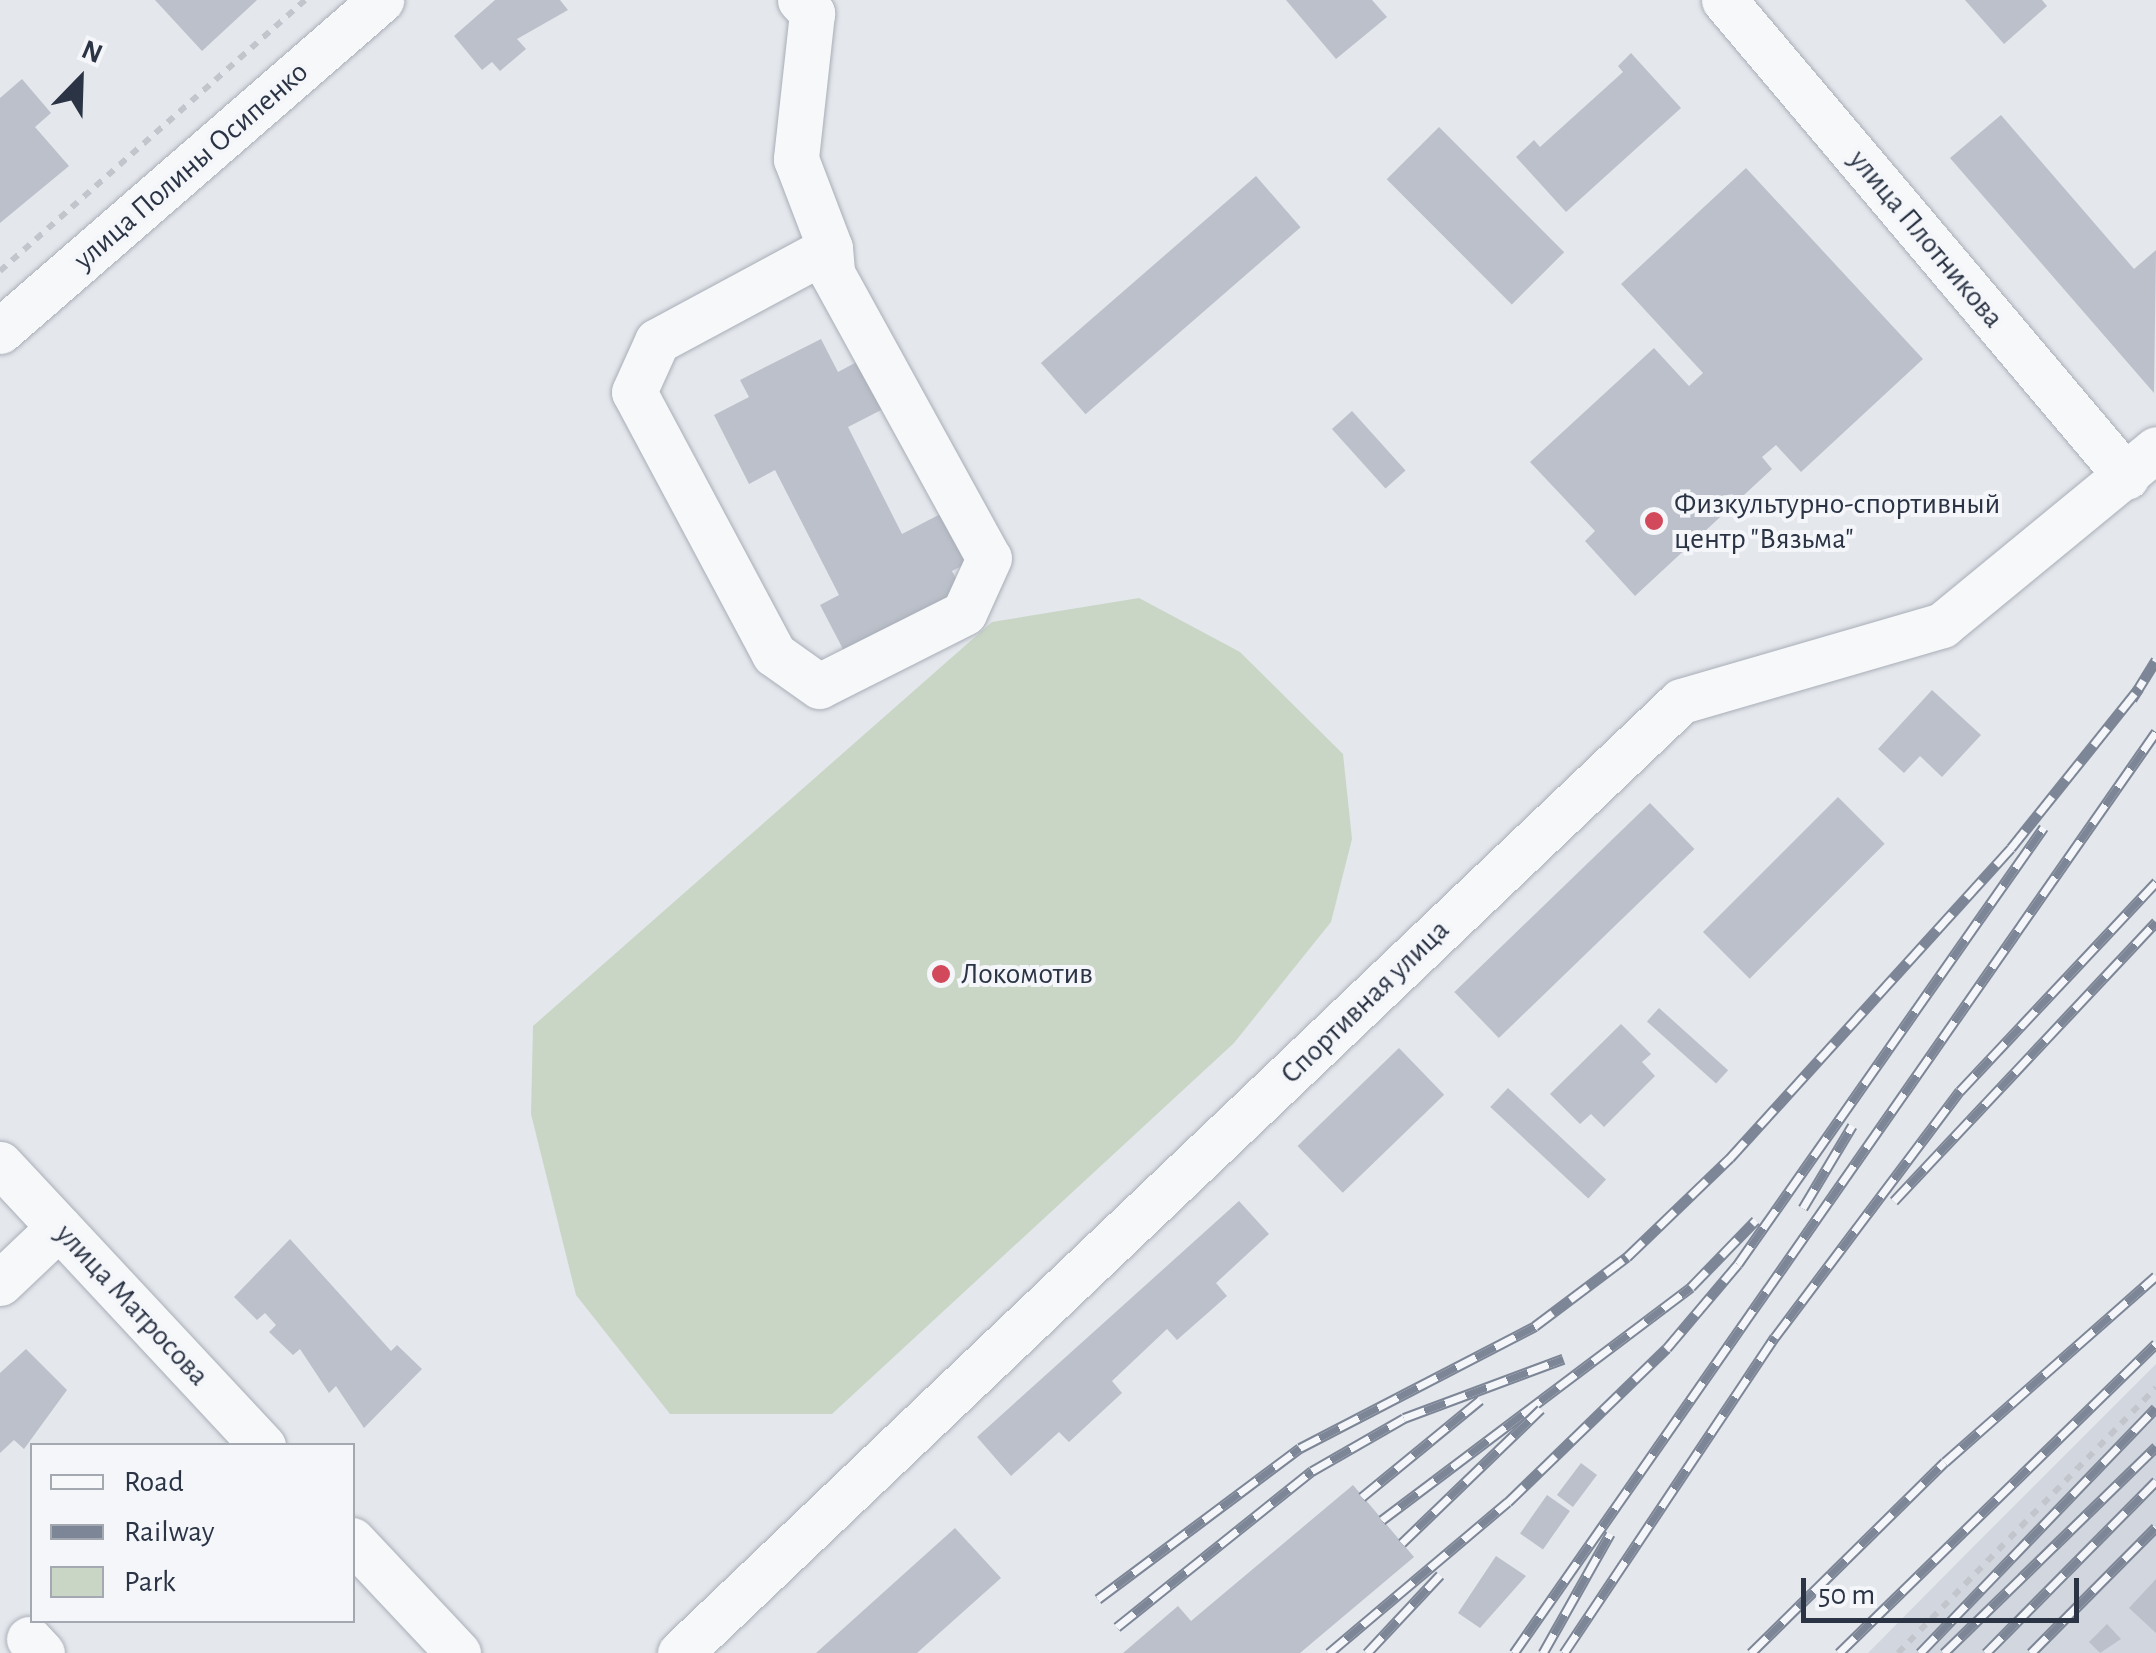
<!DOCTYPE html>
<html>
<head>
<meta charset="utf-8">
<style>
	body { margin:0 }
	#map { position:relative; width:2156px; height:1653px; overflow:hidden; background:#e4e7ec; font-family:"Alegreya Sans",sans-serif }
	div>[style] { position:absolute }
	[style*='--x'] { left:calc(var(--x)*1px); top:calc(var(--y)*1px); width:calc(var(--w)*1px); rotate:calc(var(--a)*1deg) }
	.built>* { inset:0; background:#d2d6de }
	.green>* { inset:0; background:#c9d6c5 }
	.building>* { inset:0; background:#bbc0ca; transform-origin:0 0 }
	.path>* { height:6px; margin-top:-3px; transform-origin:0; background:repeating-linear-gradient(90deg,#c2c5cb 0 8px,transparent 0 16px) }
	.roads { filter:drop-shadow(0 0 2px #a9aeb7) drop-shadow(0 0 2px #a9aeb7) }
	.minor>* { height:45px; margin:-22.5px; padding:0 22.5px; transform-origin:22.5px; border-radius:22.5px; background:#f7f8fa }
	.rail>* { height:11px; margin-top:-5.5px; transform-origin:0; background:repeating-linear-gradient(90deg,#f4f6f9 0 22px,#7d8696 0 44px); box-sizing:border-box; border-block:2px solid #7d8696 }
	.dots>* { width:28px; height:28px; translate:-50% -50%; box-sizing:border-box; border:5px solid #f4f6f9; border-radius:50% }
	span { translate:-50% -50%; white-space:nowrap; text-align:center; line-height:1.15; -webkit-text-stroke:8px #f4f6f9; paint-order:stroke }
	.street-label { font-size:30px; color:#2b3445 }
	.poi-label { font-size:30px; color:#2b3445 }
	.left { translate:0 -50%; text-align:left }
	.legend { position:absolute; left:30px; top:1443px; width:325px; height:180px; box-sizing:border-box; background:#f4f6f9; border:2px solid #a4a8b1; margin:0; padding:12px 18px; list-style:none; font-size:30px; color:#2b3445 }
	.legend li { display:flex; align-items:center; gap:20px; height:50px }
	.legend b { width:50px; border:2px solid #a4a8b1 }
	.north { position:absolute; left:30px; top:30px; width:100px; height:100px; -webkit-text-stroke:8px #f4f6f9; paint-order:stroke; rotate:23deg; font-size:28px; font-weight:700; line-height:40px; text-align:center; color:#2b3445 }
	.north::after { content:''; display:block; margin:auto; width:35px; height:45px; background:#2b3445; clip-path:polygon(50% 0,100% 100%,50% 72%,0 100%) }
	.scale { position:absolute; left:1801px; top:1578px; width:278px; height:45px; box-sizing:border-box; border:5px solid #2b3445; border-top:0; padding-left:12px; font-size:30px; line-height:35px; white-space:nowrap; color:#2b3445; -webkit-text-stroke:8px #f4f6f9; paint-order:stroke }
</style>
</head>
<body>
<div id="map">
	<div class="built">
		<div style="clip-path:polygon(2156px 1364px,2156px 1653px,1868px 1653px,1972px 1548px)"></div>
	</div>
	<div class="green">
		<div style="clip-path:polygon(1139px 598px,1240px 652px,1343px 754px,1352px 839px,1331px 922px,1234px 1043px,832px 1414px,670px 1414px,576px 1295px,531px 1114px,533px 1026px,992px 622px)"></div>
	</div>
	<div class="building">
		<div style="clip-path:polygon(155px 0,257px 0,202px 51px)"></div>
		<div style="clip-path:polygon(495px 0,560px 0,568px 10px,517px 39px,526px 49px,500px 71px,492px 62px,482px 70px,454px 36px)"></div>
		<div style="clip-path:polygon(1286px 0,1372px 0,1387px 17px,1336px 59px)"></div>
		<div style="clip-path:polygon(1965px 0,2042px 0,2047px 6px,2004px 44px)"></div>
		<div style="clip-path:polygon(1631px 53px,1681px 108px,1566px 212px,1516px 157px,1534px 140px,1540px 147px,1623px 72px,1618px 66px)"></div>
		<div style="clip-path:polygon(22px 79px,51px 113px,35px 127px,69px 166px,0 223px,0 98px)"></div>
		<div style="clip-path:polygon(2001px 115px,2134px 269px,2156px 250px,2154px 393px,1950px 158px)"></div>
		<div style="left:1439px;top:127px;width:177px;height:74px;rotate:45deg"></div>
		<div style="clip-path:polygon(1746px 168px,1923px 359px,1801px 472px,1776px 445px,1762px 457px,1772px 469px,1635px 596px,1585px 541px,1595px 531px,1530px 462px,1654px 348px,1689px 386px,1703px 373px,1621px 284px)"></div>
		<div style="left:1256px;top:176px;width:68px;height:285px;rotate:49deg"></div>
		<div style="clip-path:polygon(821px 339px,838px 372px,866px 357px,891px 405px,848px 427px,902px 534px,950px 509px,976px 559px,952px 571px,971px 607px,844px 651px,820px 605px,839px 595px,775px 470px,749px 484px,714px 415px,749px 397px,740px 380px)"></div>
		<div style="left:1352px;top:411px;width:80px;height:27px;rotate:48deg"></div>
		<div style="clip-path:polygon(1932px 690px,1981px 735px,1942px 777px,1920px 756px,1904px 773px,1878px 749px)"></div>
		<div style="left:1838px;top:797px;width:66px;height:191px;rotate:45deg"></div>
		<div style="left:1650px;top:803px;width:64px;height:272px;rotate:46deg"></div>
		<div style="left:1659px;top:1008px;width:93px;height:18px;rotate:42deg"></div>
		<div style="clip-path:polygon(1621px 1024px,1651px 1054px,1642px 1062px,1655px 1076px,1604px 1127px,1591px 1114px,1580px 1124px,1550px 1094px)"></div>
		<div style="left:1399px;top:1048px;width:65px;height:141px;rotate:46deg"></div>
		<div style="left:1508px;top:1088px;width:134px;height:26px;rotate:43deg"></div>
		<div style="clip-path:polygon(1239px 1201px,1269px 1234px,1216px 1283px,1227px 1296px,1177px 1340px,1167px 1329px,1112px 1381px,1122px 1393px,1069px 1442px,1059px 1432px,1011px 1476px,977px 1437px)"></div>
		<div style="clip-path:polygon(290px 1239px,391px 1351px,397px 1345px,422px 1369px,364px 1428px,336px 1386px,329px 1393px,300px 1349px,293px 1355px,269px 1332px,276px 1325px,265px 1313px,257px 1320px,234px 1297px)"></div>
		<div style="clip-path:polygon(26px 1349px,67px 1390px,24px 1449px,14px 1440px,0 1453px,0 1373px)"></div>
		<div style="left:1581px;top:1463px;width:20px;height:40px;rotate:37deg"></div>
		<div style="clip-path:polygon(1353px 1485px,1414px 1557px,1300px 1653px,1123px 1653px,1178px 1606px,1191px 1621px)"></div>
		<div style="left:1547px;top:1495px;width:28px;height:47px;rotate:35deg"></div>
		<div style="clip-path:polygon(955px 1528px,1001px 1578px,917px 1653px,816px 1653px)"></div>
		<div style="clip-path:polygon(1496px 1556px,1526px 1576px,1480px 1628px,1458px 1613px)"></div>
		<div style="clip-path:polygon(2156px 1579px,2156px 1633px,2129px 1608px)"></div>
		<div style="clip-path:polygon(2107px 1624px,2121px 1639px,2100px 1653px,2089px 1642px)"></div>
	</div>
	<div class="path">
		<div style="--x:0;--y:271;--w:408;--a:-41.6"></div>
		<div style="--x:1898;--y:1653;--w:370;--a:-45.8"></div>
	</div>
	<div class="roads">
		<div class="minor">
			<div style="--x:800;--y:0;--w:18;--a:47"></div>
			<div style="--x:812;--y:13;--w:147;--a:96.3"></div>
			<div style="--x:796;--y:159;--w:95;--a:69.1"></div>
			<div style="--x:830;--y:248;--w:25;--a:85"></div>
			<div style="--x:832;--y:273;--w:325;--a:61.2"></div>
			<div style="--x:989;--y:558;--w:60;--a:114.4"></div>
			<div style="--x:964;--y:613;--w:162;--a:153.3"></div>
			<div style="--x:819;--y:686;--w:55;--a:-144.6"></div>
			<div style="--x:774;--y:654;--w:297;--a:-118.1"></div>
			<div style="--x:634;--y:392;--w:56;--a:-65.7"></div>
			<div style="--x:657;--y:341;--w:196;--a:-28.3"></div>
			<div style="--x:1724;--y:0;--w:624;--a:49.81"></div>
			<div style="--x:0;--y:331;--w:505;--a:-40.98"></div>
			<div style="--x:0;--y:1164;--w:386;--a:47"></div>
			<div style="--x:0;--y:1283;--w:81;--a:-43.5"></div>
			<div style="--x:352;--y:1540;--w:155;--a:46.8"></div>
			<div style="--x:29;--y:1639;--w:19;--a:47"></div>
			<div style="--x:680;--y:1653;--w:1381;--a:-43.56"></div>
			<div style="--x:1681;--y:701;--w:272;--a:-16.2"></div>
			<div style="--x:1942;--y:625;--w:277;--a:-39.4"></div>
		</div>
	</div>
	<div class="rail">
		<div style="--x:2132;--y:699;--w:46;--a:-58.4"></div>
		<div style="--x:1894;--y:1201;--w:383;--a:-46.8"></div>
		<div style="--x:1803;--y:1208;--w:96;--a:-59.1"></div>
		<div style="--x:1362;--y:1497;--w:153;--a:-39.4"></div>
		<div style="--x:1382;--y:1520;--w:387;--a:-37"></div>
		<div style="--x:1691;--y:1287;--w:93;--a:-45.9"></div>
		<div style="--x:1402;--y:1543;--w:193;--a:-44"></div>
		<div style="--x:1098;--y:1599;--w:252;--a:-36.8"></div>
		<div style="--x:1300;--y:1448;--w:265;--a:-27.4"></div>
		<div style="--x:1535;--y:1326;--w:115;--a:-36.9"></div>
		<div style="--x:1627;--y:1257;--w:143;--a:-43.9"></div>
		<div style="--x:1730;--y:1158;--w:418;--a:-47.8"></div>
		<div style="--x:2011;--y:848;--w:205;--a:-51.3"></div>
		<div style="--x:1117;--y:1627;--w:250;--a:-38.7"></div>
		<div style="--x:1312;--y:1471;--w:106;--a:-29.9"></div>
		<div style="--x:1404;--y:1418;--w:170;--a:-20.4"></div>
		<div style="--x:1329;--y:1653;--w:234;--a:-40.2"></div>
		<div style="--x:1508;--y:1502;--w:221;--a:-44.1"></div>
		<div style="--x:1667;--y:1348;--w:110;--a:-49.8"></div>
		<div style="--x:1738;--y:1264;--w:533;--a:-55"></div>
		<div style="--x:1367;--y:1653;--w:107;--a:-46.9"></div>
		<div style="--x:1514;--y:1653;--w:1123;--a:-55.12"></div>
		<div style="--x:1543;--y:1653;--w:137;--a:-60.6"></div>
		<div style="--x:1564;--y:1653;--w:380;--a:-56.3"></div>
		<div style="--x:1775;--y:1337;--w:308;--a:-53.1"></div>
		<div style="--x:1960;--y:1091;--w:287;--a:-46.8"></div>
		<div style="--x:1751;--y:1653;--w:272;--a:-44.6"></div>
		<div style="--x:1945;--y:1462;--w:281;--a:-41.4"></div>
		<div style="--x:1839;--y:1653;--w:443;--a:-44.3"></div>
		<div style="--x:1920;--y:1653;--w:340;--a:-46.1"></div>
		<div style="--x:1944;--y:1653;--w:296;--a:-44.2"></div>
		<div style="--x:1986;--y:1653;--w:242;--a:-45.3"></div>
		<div style="--x:2031;--y:1653;--w:177;--a:-45.2"></div>
	</div>
	<div class="dots">
		<div style="left:1654px;top:521px;background:#d1495b"></div>
		<div style="left:941px;top:974px;background:#d1495b"></div>
	</div>
	<div class="street-label">
		<span style="left:191px;top:166px;rotate:-41deg">улица Полины Осипенко</span>
		<span style="left:1926px;top:239px;rotate:50deg">улица Плотникова</span>
		<span style="left:1365px;top:1002px;rotate:-44deg">Спортивная улица</span>
		<span style="left:132px;top:1305px;rotate:47deg">улица Матросова</span>
	</div>
	<div class="poi-label">
		<span class="left" style="left:1674px;top:521px">Физкультурно-спортивный<br>центр "Вязьма"</span>
		<span class="left" style="left:961px;top:974px">Локомотив</span>
	</div>
	<ul class="legend">
	<li><b style="height:12px;background:#f7f8fa"></b>Road</li>
	<li><b style="height:12px;background:#7d8696"></b>Railway</li>
	<li><b style="height:28px;background:#c9d6c5"></b>Park</li>
	</ul>
	<div class="north">N</div>
	<div class="scale">50 m</div>
</div>
</body>
</html>
